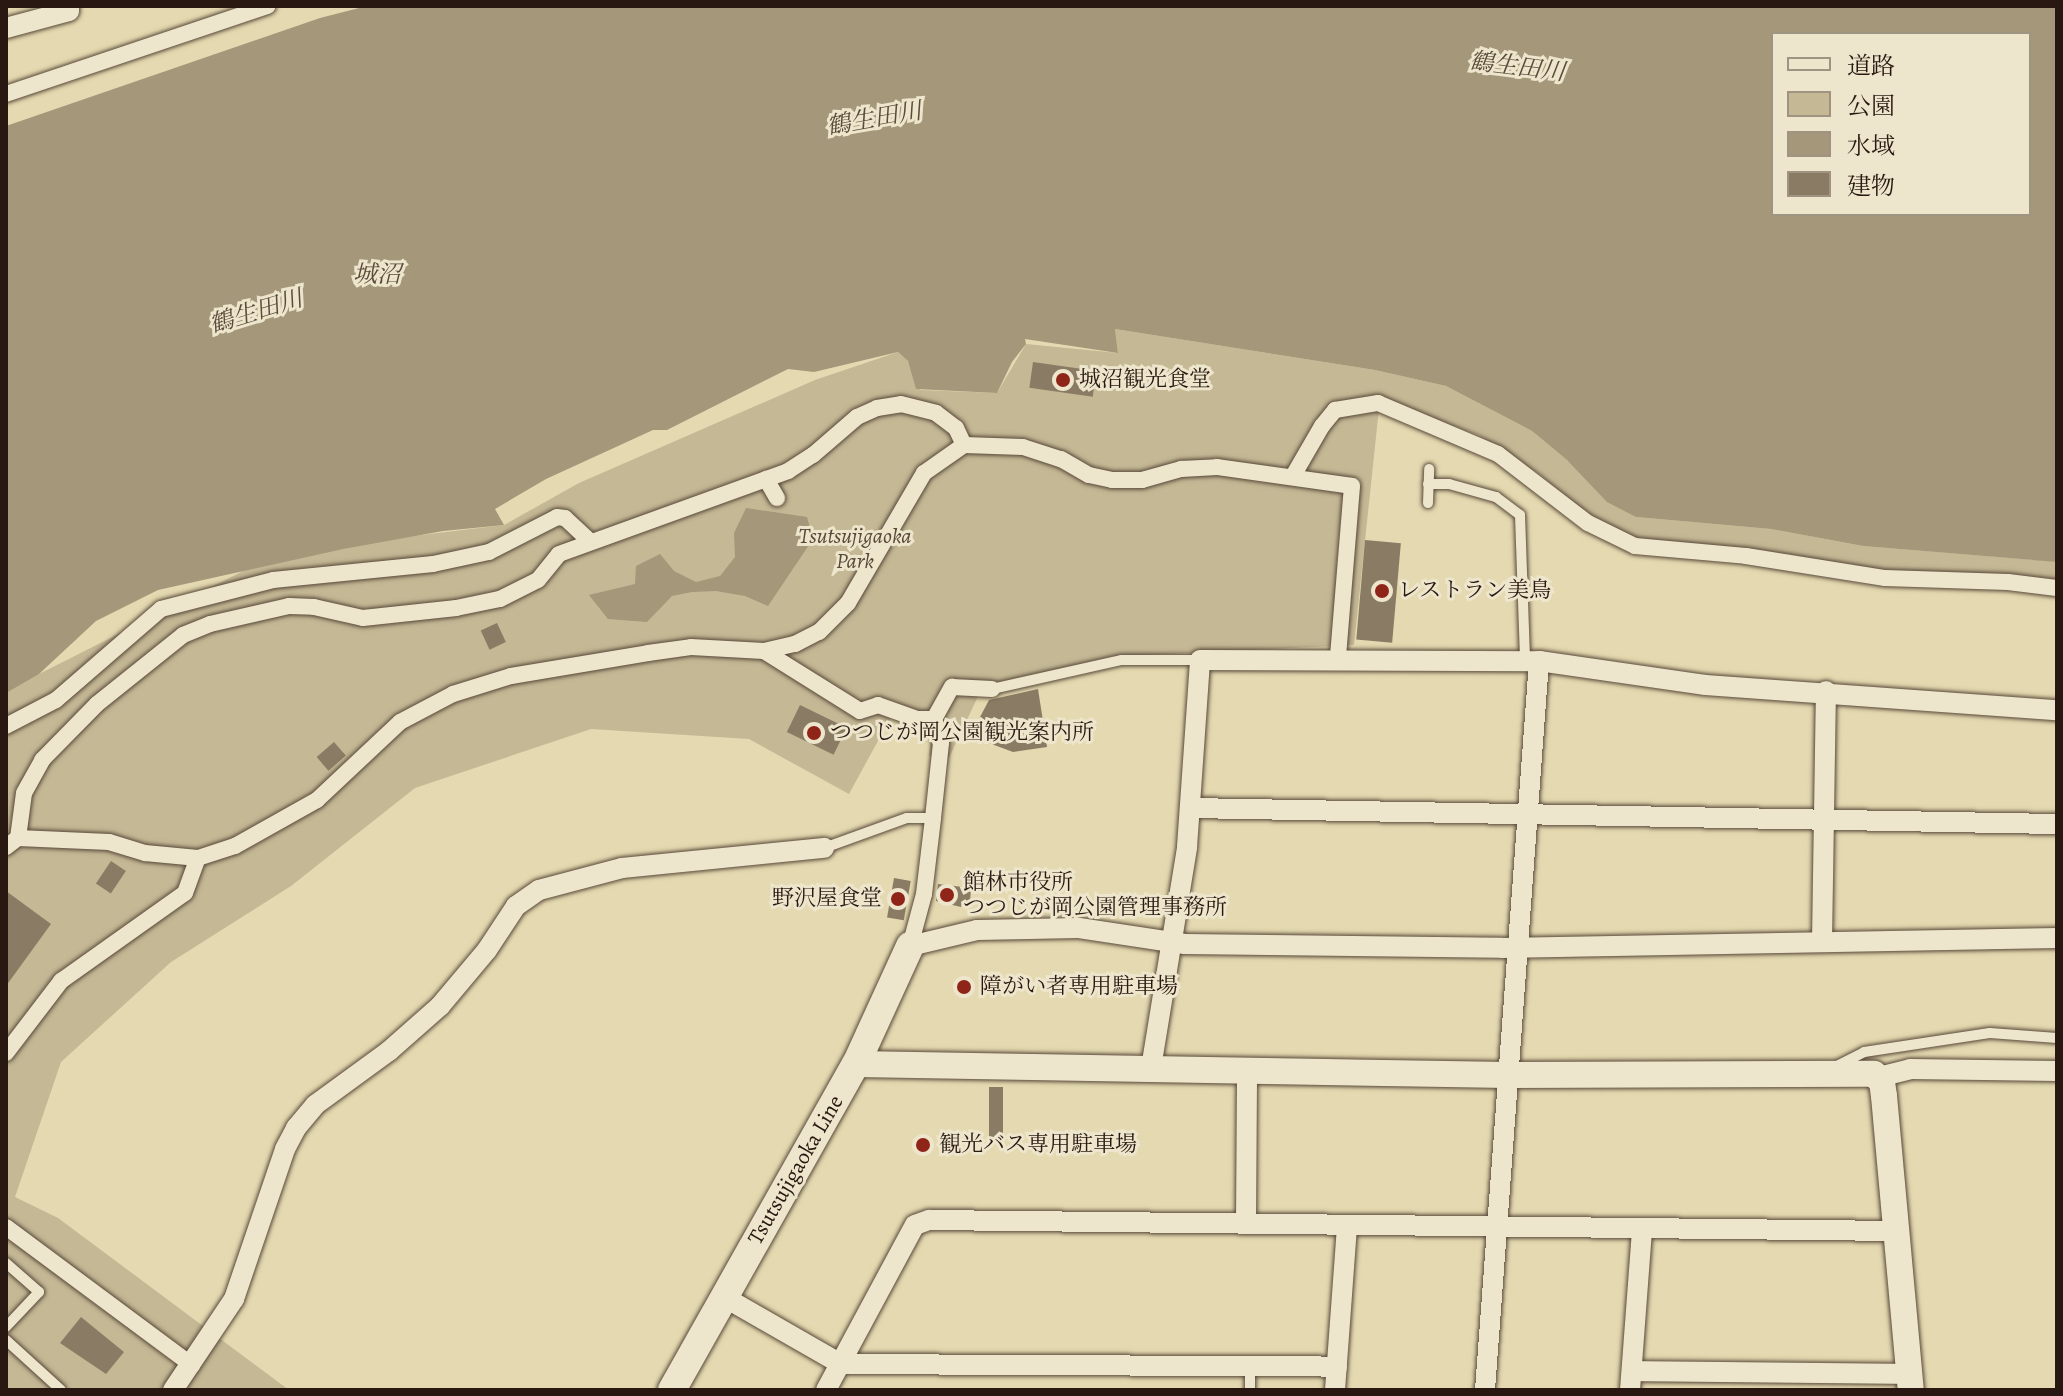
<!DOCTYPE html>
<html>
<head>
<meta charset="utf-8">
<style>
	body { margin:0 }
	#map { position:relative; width:2063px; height:1396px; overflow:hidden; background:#e4d9b0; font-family:Alegreya,"Noto Serif JP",serif }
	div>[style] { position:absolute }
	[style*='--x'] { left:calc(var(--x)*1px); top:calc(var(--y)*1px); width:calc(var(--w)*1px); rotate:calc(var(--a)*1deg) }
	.green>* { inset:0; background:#c4b895 }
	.water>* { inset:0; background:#a4977a }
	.building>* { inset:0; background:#8a7c64; transform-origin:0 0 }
	.roads { filter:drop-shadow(0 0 2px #584839) drop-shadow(0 0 2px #584839) }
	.service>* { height:10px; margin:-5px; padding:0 5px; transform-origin:5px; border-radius:5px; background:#ede6cc }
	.pedestrian>* { height:16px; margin:-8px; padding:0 8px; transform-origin:8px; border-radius:8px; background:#ede6cc }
	.minor>* { height:20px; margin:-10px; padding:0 10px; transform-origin:10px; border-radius:10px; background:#ede6cc }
	.tertiary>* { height:26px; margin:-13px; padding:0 13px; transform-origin:13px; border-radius:13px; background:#ede6cc }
	.secondary>* { height:28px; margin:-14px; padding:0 14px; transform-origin:14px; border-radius:14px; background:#ede6cc }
	.dots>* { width:22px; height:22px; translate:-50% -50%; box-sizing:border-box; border:4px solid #ede6cc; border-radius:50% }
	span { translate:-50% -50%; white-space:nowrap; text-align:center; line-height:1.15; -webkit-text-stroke:6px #ede6cc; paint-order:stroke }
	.poi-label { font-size:22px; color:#291811 }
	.left { translate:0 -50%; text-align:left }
	.right { translate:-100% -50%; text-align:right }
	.park-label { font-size:22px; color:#584839; font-style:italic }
	.street-label { font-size:22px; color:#291811 }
	.water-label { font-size:24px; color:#5a4b3b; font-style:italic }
	.frame { position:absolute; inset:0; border:8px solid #291811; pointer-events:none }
	.legend { position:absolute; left:1771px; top:32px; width:260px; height:184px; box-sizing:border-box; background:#ede6cc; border:2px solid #9f9481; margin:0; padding:10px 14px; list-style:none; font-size:24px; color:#291811 }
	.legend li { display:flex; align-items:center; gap:16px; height:40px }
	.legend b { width:40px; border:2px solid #9f9481 }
</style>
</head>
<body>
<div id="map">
	<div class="green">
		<div style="clip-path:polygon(1115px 329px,1375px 370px,1446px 386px,1532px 431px,1636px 517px,1771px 529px,1863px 546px,2050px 561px,2057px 562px,2057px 583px,2035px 577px,1873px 570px,1625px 536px,1586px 513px,1538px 473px,1479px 435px,1380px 399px,1354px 645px,1123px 656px,981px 690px,948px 760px,929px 756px,931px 733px,891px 717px,849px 794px,749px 739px,591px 729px,415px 788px,291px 886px,171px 962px,61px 1062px,15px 1197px,58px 1218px,289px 1390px,6px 1390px,6px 685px,39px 674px,281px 552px,504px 525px,579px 483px,815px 380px,898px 352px,908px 361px,920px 390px,997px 393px,1026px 344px,1118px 353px)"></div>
	</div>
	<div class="water">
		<div style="clip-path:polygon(evenodd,367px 6px,2057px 6px,2057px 562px,1863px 546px,1771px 529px,1636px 517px,1607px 502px,1567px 460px,1532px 431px,1446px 386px,1375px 370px,1115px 329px,1118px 353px,1025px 339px,1026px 344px,1012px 362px,997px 393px,916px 389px,908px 361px,898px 352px,814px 372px,788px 369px,667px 430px,653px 430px,546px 479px,495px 509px,504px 525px,443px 531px,343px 549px,158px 590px,96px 621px,39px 674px,6px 693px,6px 126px,320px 18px,367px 6px,1773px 34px,2029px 34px,2029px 214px,1773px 214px,1773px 34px)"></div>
		<div style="clip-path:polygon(746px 508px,807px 517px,813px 539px,768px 606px,745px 596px,716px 591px,692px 592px,672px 596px,647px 622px,608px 619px,589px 595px,635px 584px,636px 566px,660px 554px,674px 571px,696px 582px,720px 576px,735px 557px,734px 533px)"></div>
	</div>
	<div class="building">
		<div style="left:1033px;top:362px;width:64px;height:26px;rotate:8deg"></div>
		<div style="left:1365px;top:540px;width:36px;height:100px;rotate:5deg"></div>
		<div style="left:497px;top:623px;width:21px;height:18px;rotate:65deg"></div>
		<div style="clip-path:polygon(1038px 689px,1047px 747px,1013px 752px,970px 736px,989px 700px)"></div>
		<div style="left:800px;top:705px;width:52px;height:30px;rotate:26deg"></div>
		<div style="left:334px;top:742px;width:18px;height:23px;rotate:49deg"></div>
		<div style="left:111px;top:861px;width:18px;height:27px;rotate:34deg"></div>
		<div style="left:894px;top:878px;width:17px;height:40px;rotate:10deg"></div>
		<div style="clip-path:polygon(938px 884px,971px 888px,970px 902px,962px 901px,961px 907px,936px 901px)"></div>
		<div style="clip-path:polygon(6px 891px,51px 924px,6px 986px)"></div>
		<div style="left:989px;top:1087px;width:14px;height:56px"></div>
		<div style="clip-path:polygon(81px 1317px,124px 1352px,106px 1374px,60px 1343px)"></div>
	</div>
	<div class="roads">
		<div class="service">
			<div style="--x:1428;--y:484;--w:21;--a:0"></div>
			<div style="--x:1449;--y:484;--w:49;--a:15.5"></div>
			<div style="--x:1496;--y:497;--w:30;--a:37"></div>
			<div style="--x:1520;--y:515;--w:146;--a:88"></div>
			<div style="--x:1428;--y:503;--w:34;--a:-88"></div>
			<div style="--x:992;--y:689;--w:133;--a:-12.6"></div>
			<div style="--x:1122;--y:660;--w:78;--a:0"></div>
			<div style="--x:824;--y:848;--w:88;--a:-19.9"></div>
			<div style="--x:907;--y:818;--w:26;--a:0"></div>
			<div style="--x:1833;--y:1068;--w:35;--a:-27"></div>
			<div style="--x:1864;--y:1052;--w:127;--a:-8.6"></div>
			<div style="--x:1990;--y:1033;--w:67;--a:4.3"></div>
			<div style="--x:6;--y:1263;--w:44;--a:41.3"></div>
			<div style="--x:39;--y:1292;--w:48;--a:133.3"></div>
			<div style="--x:6;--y:1340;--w:74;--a:42.3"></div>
			<div style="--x:1250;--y:1390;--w:23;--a:-90"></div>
		</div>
		<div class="pedestrian">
			<div style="--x:6;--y:94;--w:276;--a:-18.6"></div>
			<div style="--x:1293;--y:476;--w:58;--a:-59.9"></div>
			<div style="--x:1322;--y:426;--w:21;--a:-51"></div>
			<div style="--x:1335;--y:410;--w:44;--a:-9.2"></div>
			<div style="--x:1378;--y:403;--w:130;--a:23"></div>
			<div style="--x:1498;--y:454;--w:113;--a:37.5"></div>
			<div style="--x:1588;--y:523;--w:52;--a:26.1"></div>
			<div style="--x:1635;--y:546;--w:111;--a:5.1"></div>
			<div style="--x:1746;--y:556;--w:141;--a:9"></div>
			<div style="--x:1885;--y:578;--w:123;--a:1.9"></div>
			<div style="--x:2008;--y:582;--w:49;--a:7"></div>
			<div style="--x:766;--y:479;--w:22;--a:60"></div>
			<div style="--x:764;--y:651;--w:113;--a:32"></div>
			<div style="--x:860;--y:711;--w:19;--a:-18"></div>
			<div style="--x:878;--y:705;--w:41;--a:19.7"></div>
			<div style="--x:917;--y:719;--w:17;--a:0"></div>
			<div style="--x:6;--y:726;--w:56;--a:-27.5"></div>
			<div style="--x:56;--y:700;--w:139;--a:-40.9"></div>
			<div style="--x:161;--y:609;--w:116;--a:-14.5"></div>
			<div style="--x:273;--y:580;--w:161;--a:-5.7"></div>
			<div style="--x:433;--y:564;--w:57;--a:-12.1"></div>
			<div style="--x:489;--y:552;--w:76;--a:-27.2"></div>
			<div style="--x:557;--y:517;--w:8;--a:7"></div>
			<div style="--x:565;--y:518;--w:35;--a:43"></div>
			<div style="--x:18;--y:838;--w:45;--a:-82.4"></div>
			<div style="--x:24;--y:793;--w:38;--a:-61"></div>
			<div style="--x:42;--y:760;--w:78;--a:-45.5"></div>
			<div style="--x:97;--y:704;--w:110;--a:-38.7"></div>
			<div style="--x:183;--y:635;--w:29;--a:-22"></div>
			<div style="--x:210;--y:624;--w:81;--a:-12.8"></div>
			<div style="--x:289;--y:606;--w:25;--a:2"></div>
			<div style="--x:314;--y:607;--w:50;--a:12.7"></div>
			<div style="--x:363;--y:618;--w:94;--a:-6.1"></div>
			<div style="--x:456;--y:608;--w:45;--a:-11.6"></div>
			<div style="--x:500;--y:599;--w:42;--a:-26.6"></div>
			<div style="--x:538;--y:580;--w:33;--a:-51"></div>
			<div style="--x:559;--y:554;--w:244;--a:-19.9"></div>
			<div style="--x:788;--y:471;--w:30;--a:-33"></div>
			<div style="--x:813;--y:455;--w:58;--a:-40.8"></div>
			<div style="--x:857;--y:417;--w:22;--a:-24"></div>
			<div style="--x:877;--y:408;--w:24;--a:-9"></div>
			<div style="--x:901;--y:404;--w:36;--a:14"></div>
			<div style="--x:936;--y:413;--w:25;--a:37"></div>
			<div style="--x:956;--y:428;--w:19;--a:65"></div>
			<div style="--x:6;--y:847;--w:15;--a:-37"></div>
			<div style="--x:18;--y:838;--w:91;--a:2.5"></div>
			<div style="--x:109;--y:842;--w:38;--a:17"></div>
			<div style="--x:145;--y:853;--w:53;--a:5.4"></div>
			<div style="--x:198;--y:858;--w:39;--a:-18"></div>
			<div style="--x:235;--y:846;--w:94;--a:-29.3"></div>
			<div style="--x:317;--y:800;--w:114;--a:-43.2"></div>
			<div style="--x:400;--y:722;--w:60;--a:-27.8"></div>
			<div style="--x:453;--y:694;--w:61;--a:-17.2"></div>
			<div style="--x:511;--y:676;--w:139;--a:-9.5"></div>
			<div style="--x:648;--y:653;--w:43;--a:-7.9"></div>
			<div style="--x:691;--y:647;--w:73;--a:3.1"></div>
			<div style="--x:764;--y:651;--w:32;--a:-13"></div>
			<div style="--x:795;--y:644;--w:27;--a:-27"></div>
			<div style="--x:819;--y:632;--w:41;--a:-45"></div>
			<div style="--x:848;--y:603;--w:151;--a:-59.7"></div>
			<div style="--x:924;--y:473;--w:49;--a:-35"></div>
			<div style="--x:964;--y:445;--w:59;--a:1.9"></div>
			<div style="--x:1023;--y:447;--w:40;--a:18"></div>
			<div style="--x:1061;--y:459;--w:32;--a:30"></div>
			<div style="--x:1089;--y:475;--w:24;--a:12"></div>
			<div style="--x:1112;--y:480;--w:30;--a:0"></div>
			<div style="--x:1142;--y:480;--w:41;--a:-15.8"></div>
			<div style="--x:1181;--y:469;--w:36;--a:-3"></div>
			<div style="--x:1217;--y:467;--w:136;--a:8"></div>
			<div style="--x:1352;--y:486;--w:173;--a:94.7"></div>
			<div style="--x:910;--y:946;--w:54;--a:-74.9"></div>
			<div style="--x:924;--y:894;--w:77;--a:-83.2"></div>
			<div style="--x:933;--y:818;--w:75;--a:-83.9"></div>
			<div style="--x:941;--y:743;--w:25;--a:-106"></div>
			<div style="--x:934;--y:719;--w:37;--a:-61"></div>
			<div style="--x:952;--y:687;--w:40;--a:2.9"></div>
			<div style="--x:6;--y:1053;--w:91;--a:-52.6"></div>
			<div style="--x:61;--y:981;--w:152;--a:-35.4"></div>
			<div style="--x:185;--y:893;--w:37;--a:-70"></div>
			<div style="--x:6;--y:1227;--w:232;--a:36.6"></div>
		</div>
		<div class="minor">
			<div style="--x:6;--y:28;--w:65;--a:-15.1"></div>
			<div style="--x:69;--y:11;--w:5;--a:-90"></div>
			<div style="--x:1191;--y:808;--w:866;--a:1.06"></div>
			<div style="--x:1822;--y:942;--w:251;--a:-89.1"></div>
			<div style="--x:910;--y:946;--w:69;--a:-13.4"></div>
			<div style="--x:977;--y:930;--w:102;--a:-1.1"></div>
			<div style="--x:1079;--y:928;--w:107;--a:8.6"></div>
			<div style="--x:1185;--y:944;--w:317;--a:0.7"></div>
			<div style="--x:1502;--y:948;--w:555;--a:-1.03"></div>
			<div style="--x:1151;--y:1068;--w:224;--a:-80.7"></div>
			<div style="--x:1187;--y:847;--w:187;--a:-86"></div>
			<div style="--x:1200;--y:660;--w:339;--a:0.2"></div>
			<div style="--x:1539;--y:661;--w:168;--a:8.2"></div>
			<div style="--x:1705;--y:685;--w:353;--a:4.1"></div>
			<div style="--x:1879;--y:1077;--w:32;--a:-14"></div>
			<div style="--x:1910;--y:1069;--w:147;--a:0.8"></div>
			<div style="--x:1246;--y:1223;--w:152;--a:-89.6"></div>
			<div style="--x:724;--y:1297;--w:135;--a:29.8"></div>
			<div style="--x:841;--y:1364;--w:496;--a:0.3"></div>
			<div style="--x:1632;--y:1371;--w:276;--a:0.6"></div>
			<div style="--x:173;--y:1390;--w:110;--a:-56.2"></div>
			<div style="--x:234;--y:1299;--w:158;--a:-71.2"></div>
			<div style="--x:285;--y:1149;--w:24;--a:-62"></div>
			<div style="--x:296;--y:1128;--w:30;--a:-50"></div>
			<div style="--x:315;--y:1105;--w:92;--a:-36.1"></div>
			<div style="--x:389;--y:1051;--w:68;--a:-41.4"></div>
			<div style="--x:440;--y:1006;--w:73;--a:-50"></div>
			<div style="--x:487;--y:950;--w:53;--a:-56.6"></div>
			<div style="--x:516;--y:906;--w:28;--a:-35"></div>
			<div style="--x:539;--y:890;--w:86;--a:-14.8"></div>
			<div style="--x:622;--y:868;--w:203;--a:-5.7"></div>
			<div style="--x:826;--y:1390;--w:187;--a:-61.7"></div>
			<div style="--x:915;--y:1225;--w:15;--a:-20"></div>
			<div style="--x:929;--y:1220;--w:967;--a:0.65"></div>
			<div style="--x:1335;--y:1390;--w:165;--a:-85.8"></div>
			<div style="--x:1485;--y:1390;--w:731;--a:-85.76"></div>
			<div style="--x:1630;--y:1390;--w:161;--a:-85.7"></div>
		</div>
		<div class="tertiary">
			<div style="--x:856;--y:1064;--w:653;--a:0.97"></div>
			<div style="--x:1509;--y:1075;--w:365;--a:-0.2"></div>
			<div style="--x:1874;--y:1074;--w:11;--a:45"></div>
			<div style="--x:1882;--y:1082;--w:14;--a:82"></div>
			<div style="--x:1884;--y:1096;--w:295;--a:84.8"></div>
		</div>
		<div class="secondary">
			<div style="--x:672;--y:1390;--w:374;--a:-60.6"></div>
			<div style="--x:856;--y:1064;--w:130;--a:-65.4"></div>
		</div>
	</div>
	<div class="dots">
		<div style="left:1063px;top:380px;background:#8f2418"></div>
		<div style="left:1382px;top:591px;background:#8f2418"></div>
		<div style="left:814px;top:733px;background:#8f2418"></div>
		<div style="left:947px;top:895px;background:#8f2418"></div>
		<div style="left:898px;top:899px;background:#8f2418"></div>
		<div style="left:964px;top:987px;background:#8f2418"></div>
		<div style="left:923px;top:1145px;background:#8f2418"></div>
	</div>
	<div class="poi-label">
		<span class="left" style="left:1079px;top:380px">城沼観光食堂</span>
		<span class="left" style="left:1398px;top:591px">レストラン美鳥</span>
		<span class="left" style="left:830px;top:733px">つつじが岡公園観光案内所</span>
		<span class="left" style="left:963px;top:895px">館林市役所<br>つつじが岡公園管理事務所</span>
		<span class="right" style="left:882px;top:899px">野沢屋食堂</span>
		<span class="left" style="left:980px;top:987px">障がい者専用駐車場</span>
		<span class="left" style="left:939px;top:1145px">観光バス専用駐車場</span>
	</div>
	<div class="park-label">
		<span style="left:855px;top:549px">Tsutsujigaoka<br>Park</span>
	</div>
	<div class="street-label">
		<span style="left:796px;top:1170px;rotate:-60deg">Tsutsujigaoka Line</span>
	</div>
	<div class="water-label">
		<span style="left:1517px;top:67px;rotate:7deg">鶴生田川</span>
		<span style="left:874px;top:119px;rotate:-10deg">鶴生田川</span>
		<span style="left:377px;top:275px">城沼</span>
		<span style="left:256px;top:312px;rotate:-17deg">鶴生田川</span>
	</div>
	<div class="frame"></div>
	<ul class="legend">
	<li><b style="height:10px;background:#ede6cc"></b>道路</li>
	<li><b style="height:22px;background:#c4b895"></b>公園</li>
	<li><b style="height:22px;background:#a4977a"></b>水域</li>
	<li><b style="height:22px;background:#8a7c64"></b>建物</li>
	</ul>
</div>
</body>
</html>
